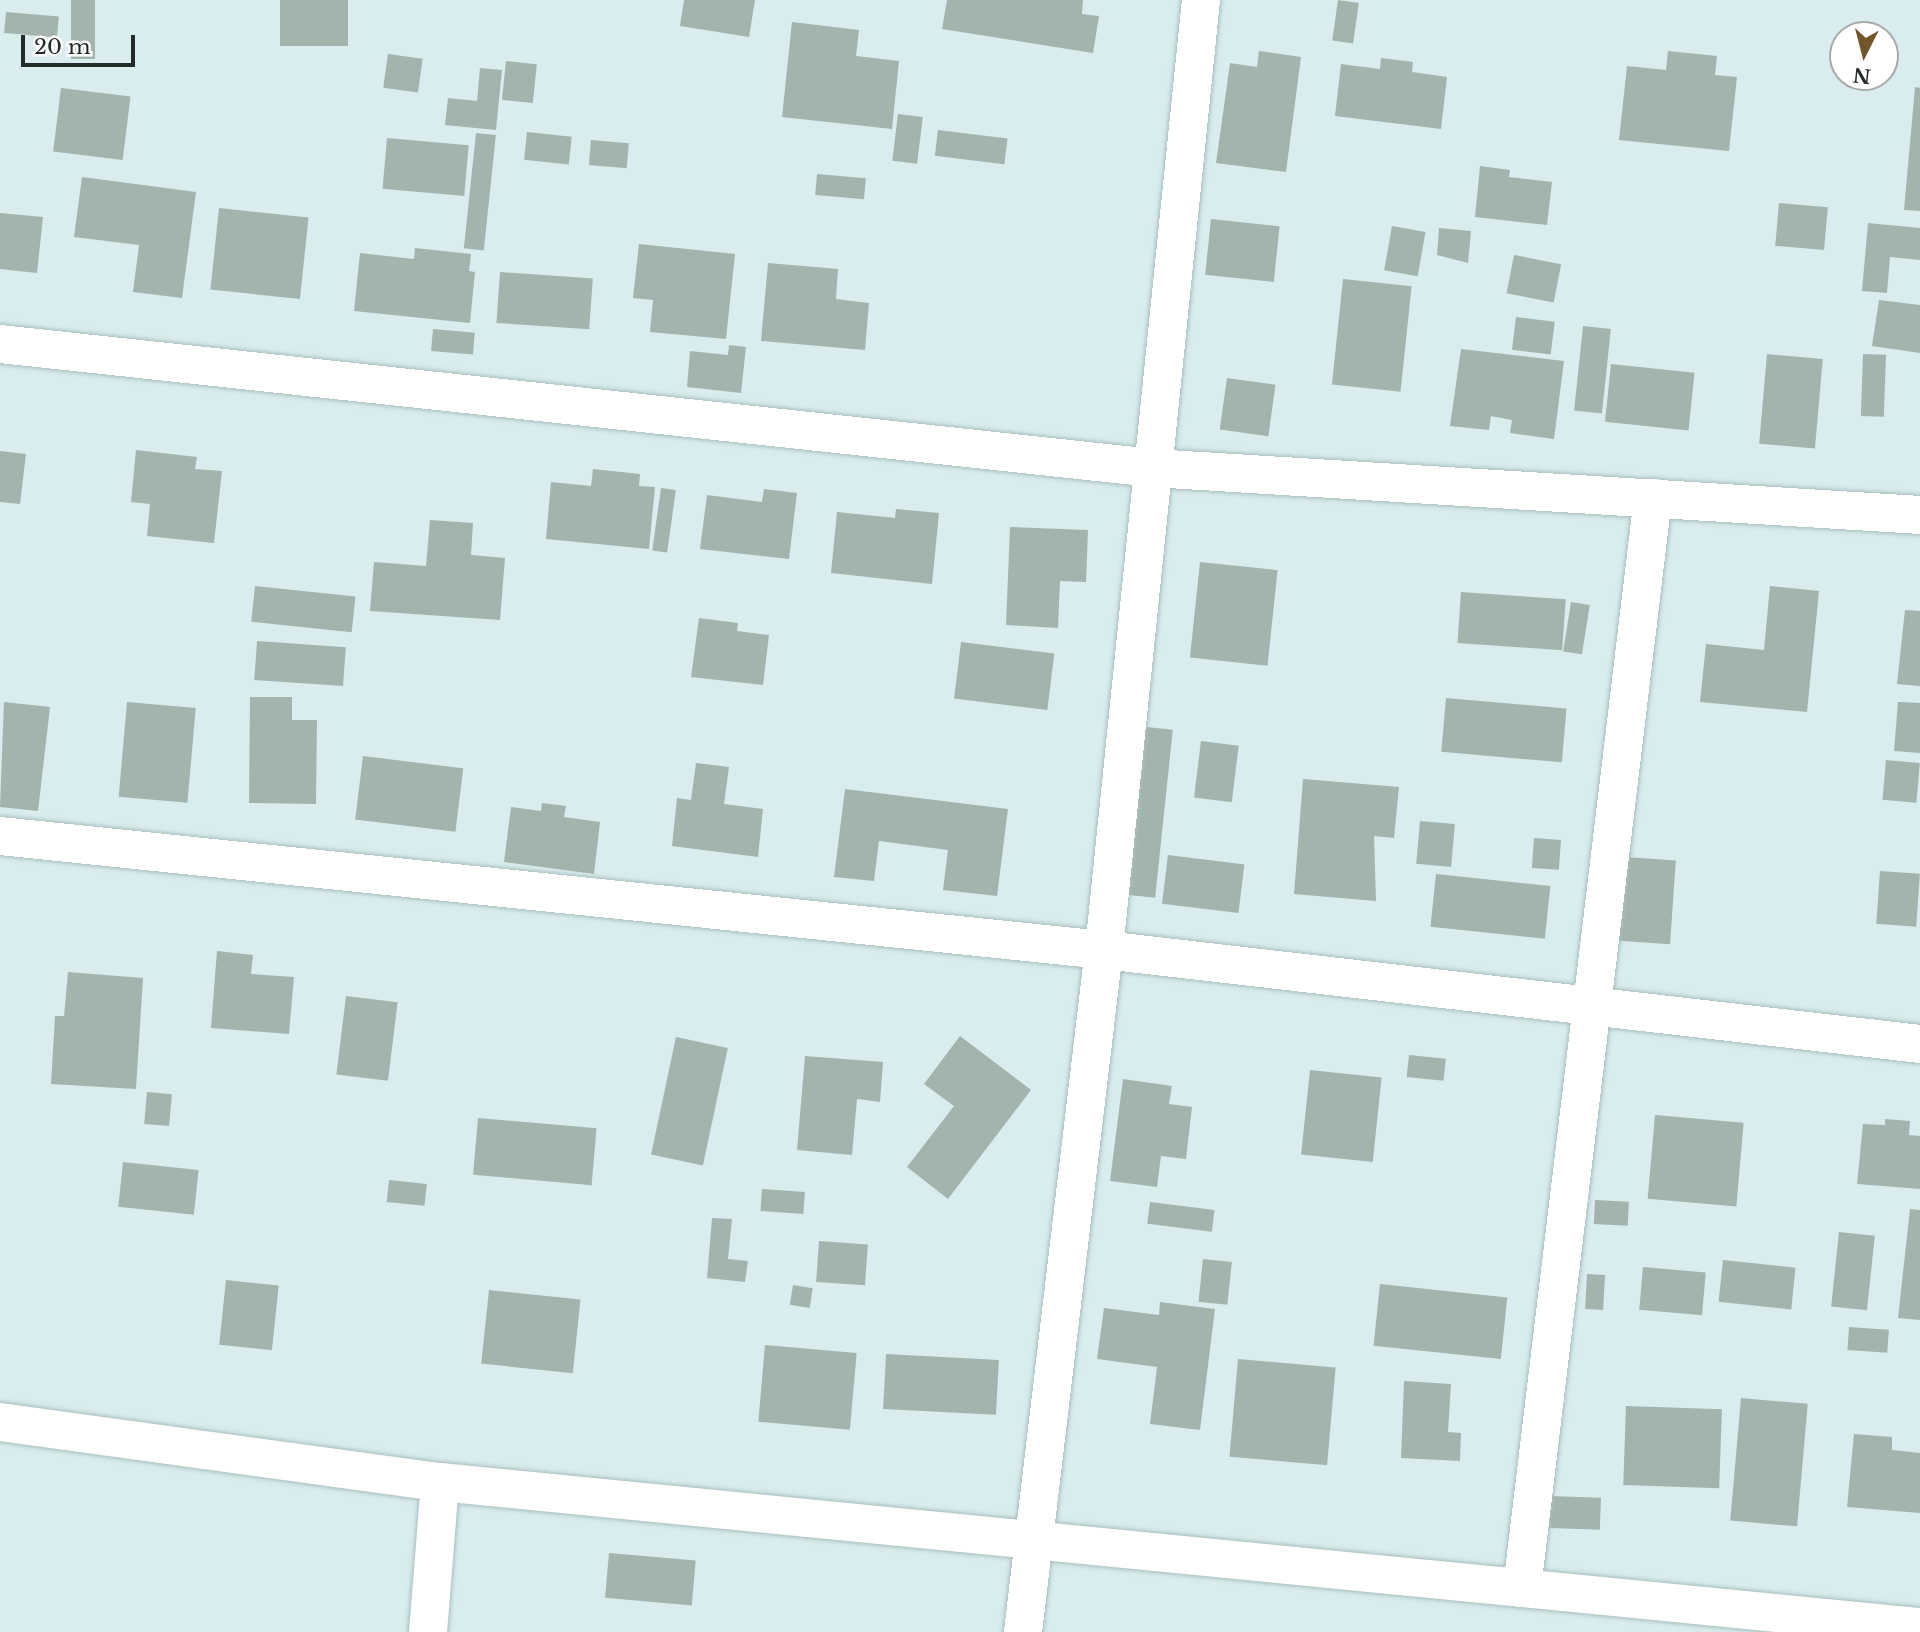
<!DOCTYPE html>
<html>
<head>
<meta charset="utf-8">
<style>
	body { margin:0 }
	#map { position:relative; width:1920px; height:1632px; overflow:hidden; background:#d9edee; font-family:"Libre Baskerville",serif }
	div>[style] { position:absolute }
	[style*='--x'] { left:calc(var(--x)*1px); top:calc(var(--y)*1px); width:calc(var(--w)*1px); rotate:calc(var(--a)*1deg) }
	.building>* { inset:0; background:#a3b4ae; transform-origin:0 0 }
	.roads { filter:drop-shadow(0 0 2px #aabebe) drop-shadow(0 0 2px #aabebe) }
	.minor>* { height:38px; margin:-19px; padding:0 19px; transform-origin:19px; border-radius:19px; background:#fff }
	span { translate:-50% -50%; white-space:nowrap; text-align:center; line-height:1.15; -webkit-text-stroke:5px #fff; paint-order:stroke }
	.north { position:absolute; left:1829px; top:21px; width:70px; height:70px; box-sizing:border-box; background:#fff; border:2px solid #a7aaaa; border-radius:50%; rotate:186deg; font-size:19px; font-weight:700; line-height:28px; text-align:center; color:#232a2a }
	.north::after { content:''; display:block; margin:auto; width:24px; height:32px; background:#725528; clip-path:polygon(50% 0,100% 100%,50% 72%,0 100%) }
	.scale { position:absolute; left:21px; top:35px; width:114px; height:32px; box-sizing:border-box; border:4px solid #232a2a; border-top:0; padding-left:9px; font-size:21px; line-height:24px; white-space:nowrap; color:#232a2a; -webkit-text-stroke:5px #fff; paint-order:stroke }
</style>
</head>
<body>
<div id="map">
	<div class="building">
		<div style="left:71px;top:0;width:24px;height:59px"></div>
		<div style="left:280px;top:0;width:68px;height:46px"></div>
		<div style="clip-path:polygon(684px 0,755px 0,749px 37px,680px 26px)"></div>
		<div style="clip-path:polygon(947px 0,1083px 0,1082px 14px,1099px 16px,1093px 53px,942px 29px)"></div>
		<div style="left:1338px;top:0;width:21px;height:41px;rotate:8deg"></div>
		<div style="left:6px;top:12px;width:53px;height:21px;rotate:5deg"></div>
		<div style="clip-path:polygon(792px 22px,859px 30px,856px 56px,899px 61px,892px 129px,782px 117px)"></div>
		<div style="clip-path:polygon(1259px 51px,1301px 57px,1286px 172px,1216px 163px,1230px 63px,1257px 67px)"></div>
		<div style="clip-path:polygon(1668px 51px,1717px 56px,1715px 75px,1737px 77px,1729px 151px,1619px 140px,1627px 66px,1666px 70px)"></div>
		<div style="left:388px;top:54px;width:35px;height:34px;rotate:8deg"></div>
		<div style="clip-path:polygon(1381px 58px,1413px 62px,1412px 72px,1447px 77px,1441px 129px,1335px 116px,1341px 64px,1380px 69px)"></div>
		<div style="left:506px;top:61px;width:31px;height:39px;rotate:6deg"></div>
		<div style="clip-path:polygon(480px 68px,502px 70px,496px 130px,445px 125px,448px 98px,477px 101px)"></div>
		<div style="clip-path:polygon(1915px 87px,1920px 88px,1920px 211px,1904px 210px)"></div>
		<div style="left:61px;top:88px;width:70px;height:64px;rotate:7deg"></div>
		<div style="left:898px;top:114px;width:25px;height:47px;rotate:7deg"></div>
		<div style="left:938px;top:130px;width:70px;height:26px;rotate:7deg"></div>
		<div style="left:527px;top:132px;width:45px;height:28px;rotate:6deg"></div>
		<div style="left:476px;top:133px;width:20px;height:116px;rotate:6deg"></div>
		<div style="left:387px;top:138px;width:82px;height:51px;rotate:5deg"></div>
		<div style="left:591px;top:140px;width:38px;height:25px;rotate:5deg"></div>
		<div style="clip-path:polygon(1480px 166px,1510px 170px,1509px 177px,1552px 182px,1547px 225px,1475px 217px)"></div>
		<div style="left:817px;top:174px;width:49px;height:21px;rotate:5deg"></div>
		<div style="clip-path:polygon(82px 177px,196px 192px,182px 298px,133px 292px,139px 245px,74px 237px)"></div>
		<div style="left:1779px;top:203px;width:49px;height:43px;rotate:5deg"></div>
		<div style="left:219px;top:208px;width:90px;height:82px;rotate:6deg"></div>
		<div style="clip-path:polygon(0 213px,43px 217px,37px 273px,0 269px)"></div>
		<div style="left:1211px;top:219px;width:69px;height:56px;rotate:6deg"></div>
		<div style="clip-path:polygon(1868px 223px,1920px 228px,1920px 260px,1890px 257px,1887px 293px,1862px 291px)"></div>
		<div style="left:1392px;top:226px;width:34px;height:45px;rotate:10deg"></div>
		<div style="clip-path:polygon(1439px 228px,1471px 231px,1468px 263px,1437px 255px)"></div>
		<div style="clip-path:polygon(639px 244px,735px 254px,726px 339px,650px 332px,653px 300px,633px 298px)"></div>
		<div style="clip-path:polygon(415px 248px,471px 254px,469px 271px,475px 272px,470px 323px,354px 311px,360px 253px,414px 259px)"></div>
		<div style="left:1514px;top:255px;width:48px;height:39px;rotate:11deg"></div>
		<div style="clip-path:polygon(768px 263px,838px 269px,836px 299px,869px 303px,865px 350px,761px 341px)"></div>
		<div style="left:500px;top:272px;width:93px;height:51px;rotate:4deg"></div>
		<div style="left:1343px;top:279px;width:69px;height:106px;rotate:6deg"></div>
		<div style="clip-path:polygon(1879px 300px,1920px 305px,1920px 353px,1872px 346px)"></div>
		<div style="left:1516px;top:317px;width:39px;height:33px;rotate:7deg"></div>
		<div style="left:1583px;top:326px;width:28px;height:85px;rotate:6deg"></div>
		<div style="left:433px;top:329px;width:42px;height:22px;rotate:5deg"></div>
		<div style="clip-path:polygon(729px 345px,746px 347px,741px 393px,687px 387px,690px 351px,728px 355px)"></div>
		<div style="clip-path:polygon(1461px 349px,1564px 361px,1554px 439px,1510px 433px,1512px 420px,1491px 416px,1489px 430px,1450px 426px)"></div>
		<div style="left:1767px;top:354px;width:56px;height:90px;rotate:5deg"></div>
		<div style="left:1863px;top:354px;width:23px;height:62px;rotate:2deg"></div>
		<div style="left:1611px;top:364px;width:84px;height:58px;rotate:6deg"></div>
		<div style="left:1227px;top:378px;width:49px;height:52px;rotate:8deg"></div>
		<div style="clip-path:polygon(136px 450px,197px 457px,195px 469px,222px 471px,214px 543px,147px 536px,150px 504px,131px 502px)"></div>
		<div style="clip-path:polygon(0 451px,26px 454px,20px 504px,0 502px)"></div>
		<div style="clip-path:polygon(593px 469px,640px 474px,639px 486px,655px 487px,649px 549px,546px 539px,551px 482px,591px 486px)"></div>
		<div style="left:661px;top:488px;width:15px;height:63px;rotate:8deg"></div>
		<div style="clip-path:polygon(764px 489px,797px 493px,789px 559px,700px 549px,707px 495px,762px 502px)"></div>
		<div style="clip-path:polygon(896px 509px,939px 513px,932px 584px,831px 573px,837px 512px,895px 518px)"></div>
		<div style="clip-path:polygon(430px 520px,473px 523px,471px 555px,505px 558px,500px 620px,370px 611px,374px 562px,426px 566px)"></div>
		<div style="clip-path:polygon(1010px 527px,1088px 530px,1086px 582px,1060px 581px,1058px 628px,1006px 625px)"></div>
		<div style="left:1200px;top:562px;width:78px;height:96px;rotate:6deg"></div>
		<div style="left:255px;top:586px;width:101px;height:36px;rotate:6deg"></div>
		<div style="clip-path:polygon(1770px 586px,1819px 591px,1807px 712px,1700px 702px,1706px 644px,1764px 650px)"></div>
		<div style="left:1461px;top:592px;width:105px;height:51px;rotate:4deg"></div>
		<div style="left:1571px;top:602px;width:19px;height:50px;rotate:9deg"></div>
		<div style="clip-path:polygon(1905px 610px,1920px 611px,1920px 686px,1897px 684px)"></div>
		<div style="clip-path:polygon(699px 618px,738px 623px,737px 631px,769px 635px,763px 685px,691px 677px)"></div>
		<div style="left:257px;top:641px;width:89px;height:39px;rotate:4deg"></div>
		<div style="left:961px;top:642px;width:94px;height:57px;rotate:7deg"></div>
		<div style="clip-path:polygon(250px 697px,292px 697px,292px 720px,317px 720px,316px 804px,249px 803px)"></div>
		<div style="left:1446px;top:698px;width:121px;height:54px;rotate:5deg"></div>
		<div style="clip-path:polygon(4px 702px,50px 707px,38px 811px,0 807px)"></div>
		<div style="left:127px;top:702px;width:69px;height:95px;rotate:5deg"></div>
		<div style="clip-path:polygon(1898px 702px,1920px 703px,1920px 753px,1894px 751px)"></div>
		<div style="left:1137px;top:726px;width:36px;height:169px;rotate:6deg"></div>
		<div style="left:1201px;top:741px;width:38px;height:57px;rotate:7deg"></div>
		<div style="left:363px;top:756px;width:101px;height:64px;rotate:7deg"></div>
		<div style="left:1886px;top:760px;width:34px;height:40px;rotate:5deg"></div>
		<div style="clip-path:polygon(696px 763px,729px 767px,724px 804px,763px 809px,758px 857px,672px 846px,677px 798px,691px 800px)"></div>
		<div style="clip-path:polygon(1303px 779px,1399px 787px,1394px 838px,1374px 836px,1376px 901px,1294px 894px)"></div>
		<div style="clip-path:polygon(845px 789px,1008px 809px,997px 896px,943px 890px,948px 850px,879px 841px,874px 881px,834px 877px)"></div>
		<div style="clip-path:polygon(542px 803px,566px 806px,564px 817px,600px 822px,594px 874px,504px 862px,511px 807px,541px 811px)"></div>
		<div style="left:1420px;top:821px;width:35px;height:43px;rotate:5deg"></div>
		<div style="left:1534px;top:838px;width:27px;height:30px;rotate:4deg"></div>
		<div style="left:1168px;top:855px;width:77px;height:49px;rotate:7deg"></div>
		<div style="left:1625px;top:857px;width:51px;height:84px;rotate:4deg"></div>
		<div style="left:1880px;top:871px;width:40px;height:53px;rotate:4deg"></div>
		<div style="left:1436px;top:874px;width:115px;height:53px;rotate:6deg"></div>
		<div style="clip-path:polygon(217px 951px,253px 955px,251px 974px,294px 977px,289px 1034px,211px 1028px)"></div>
		<div style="clip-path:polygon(68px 972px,143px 978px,136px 1089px,51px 1084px,55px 1016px,64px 1016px)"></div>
		<div style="left:346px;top:996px;width:52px;height:79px;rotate:7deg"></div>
		<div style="clip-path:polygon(960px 1036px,1031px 1090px,948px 1199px,907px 1167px,954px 1106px,924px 1084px)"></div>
		<div style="left:676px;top:1037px;width:53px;height:120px;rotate:12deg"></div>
		<div style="left:1409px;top:1055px;width:37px;height:22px;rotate:6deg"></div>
		<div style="clip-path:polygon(805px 1056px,883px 1062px,880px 1102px,857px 1099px,852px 1155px,797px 1150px)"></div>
		<div style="left:1310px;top:1070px;width:72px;height:85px;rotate:6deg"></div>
		<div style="clip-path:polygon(1123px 1079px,1172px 1086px,1169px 1104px,1192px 1107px,1186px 1159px,1161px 1156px,1157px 1187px,1110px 1181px)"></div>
		<div style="left:147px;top:1092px;width:25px;height:32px;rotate:5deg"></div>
		<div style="left:1655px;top:1115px;width:89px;height:84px;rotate:5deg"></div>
		<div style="left:478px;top:1118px;width:119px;height:57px;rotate:5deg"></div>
		<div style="clip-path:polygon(1885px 1119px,1910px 1121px,1909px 1135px,1920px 1136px,1920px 1189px,1857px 1184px,1863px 1124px,1885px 1125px)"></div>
		<div style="left:123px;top:1162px;width:76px;height:45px;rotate:6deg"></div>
		<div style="left:389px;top:1180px;width:38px;height:22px;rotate:6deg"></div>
		<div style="left:762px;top:1189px;width:43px;height:22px;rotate:4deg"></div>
		<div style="left:1595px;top:1200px;width:34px;height:24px;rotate:3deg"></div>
		<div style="left:1150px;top:1202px;width:65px;height:22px;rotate:7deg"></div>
		<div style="clip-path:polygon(1910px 1209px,1920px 1210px,1920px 1320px,1898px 1318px)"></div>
		<div style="clip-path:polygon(712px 1218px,732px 1219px,728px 1259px,748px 1261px,745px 1282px,707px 1278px)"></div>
		<div style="left:1839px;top:1232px;width:36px;height:75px;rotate:6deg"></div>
		<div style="left:819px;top:1241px;width:49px;height:41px;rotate:4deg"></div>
		<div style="left:1203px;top:1259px;width:29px;height:43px;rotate:6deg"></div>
		<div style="left:1723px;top:1260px;width:73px;height:42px;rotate:6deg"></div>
		<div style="left:1643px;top:1267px;width:63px;height:43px;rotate:5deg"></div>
		<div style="left:1587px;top:1274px;width:18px;height:35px;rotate:3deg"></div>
		<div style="left:226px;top:1280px;width:53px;height:65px;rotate:6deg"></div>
		<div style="left:1380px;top:1284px;width:128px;height:62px;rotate:6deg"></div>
		<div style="left:793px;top:1285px;width:20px;height:20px;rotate:9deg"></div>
		<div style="left:489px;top:1290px;width:92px;height:74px;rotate:6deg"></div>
		<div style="clip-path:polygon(1160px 1302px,1215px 1309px,1200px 1430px,1150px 1424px,1157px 1367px,1097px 1359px,1104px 1308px,1159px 1315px)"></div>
		<div style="left:1849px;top:1327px;width:40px;height:23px;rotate:4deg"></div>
		<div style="left:765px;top:1345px;width:92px;height:77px;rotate:5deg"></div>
		<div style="left:886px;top:1354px;width:113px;height:55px;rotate:3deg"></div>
		<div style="left:1238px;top:1359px;width:98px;height:98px;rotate:5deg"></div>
		<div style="clip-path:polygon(1404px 1381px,1451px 1384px,1448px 1432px,1461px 1433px,1460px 1461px,1401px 1458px)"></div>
		<div style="left:1741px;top:1398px;width:67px;height:123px;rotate:5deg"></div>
		<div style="left:1626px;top:1406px;width:96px;height:79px;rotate:2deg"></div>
		<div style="clip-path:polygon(1854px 1434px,1892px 1437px,1892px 1450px,1920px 1453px,1920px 1513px,1847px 1507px)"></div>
		<div style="left:1550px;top:1496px;width:51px;height:32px;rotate:2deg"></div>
		<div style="left:609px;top:1553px;width:87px;height:45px;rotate:5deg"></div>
	</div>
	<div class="roads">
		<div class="minor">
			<div style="--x:0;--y:344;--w:1159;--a:6.14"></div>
			<div style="--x:1152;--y:468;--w:769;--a:3.5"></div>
			<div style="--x:0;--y:836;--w:1110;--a:5.9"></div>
			<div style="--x:1104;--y:950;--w:821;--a:6.57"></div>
			<div style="--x:0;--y:1422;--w:444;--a:7.8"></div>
			<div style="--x:440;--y:1482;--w:1487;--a:5.6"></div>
			<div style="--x:1522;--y:1588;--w:1098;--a:-83.15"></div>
			<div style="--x:428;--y:1632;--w:150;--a:-85.4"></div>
			<div style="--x:1023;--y:1632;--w:687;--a:-83.23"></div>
			<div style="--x:1104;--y:950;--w:955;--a:-84.17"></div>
		</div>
	</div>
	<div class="north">N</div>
	<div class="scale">20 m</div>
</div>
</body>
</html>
